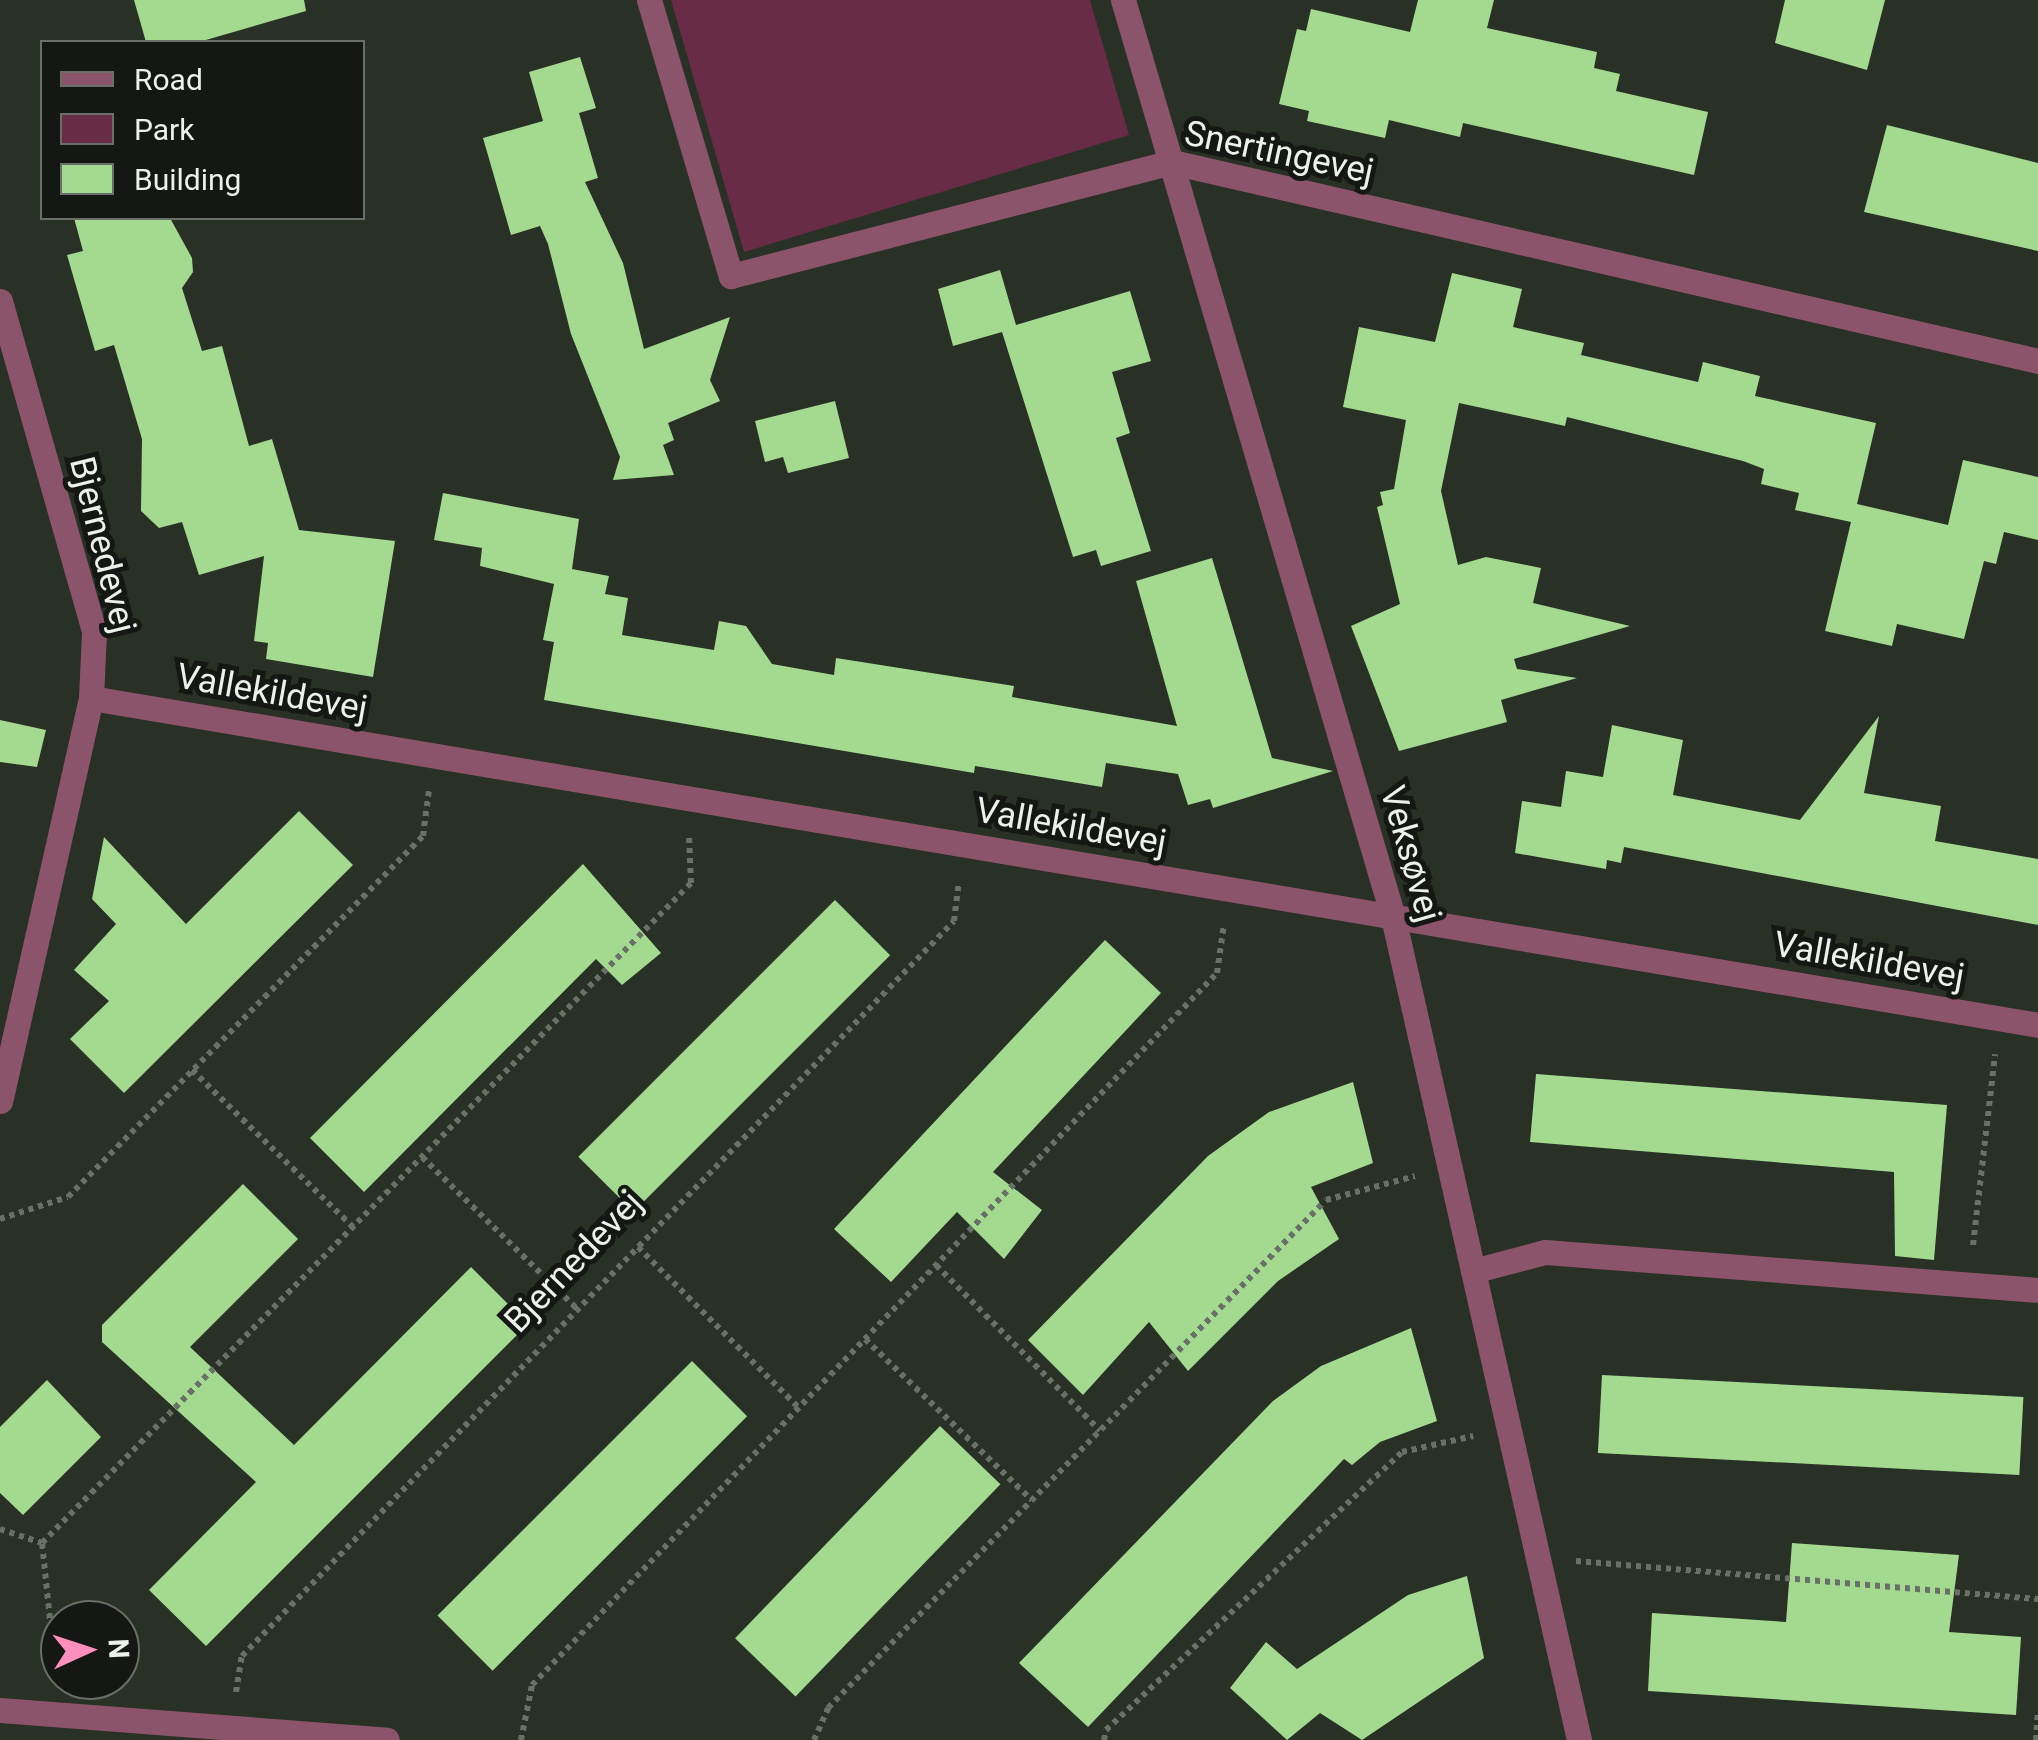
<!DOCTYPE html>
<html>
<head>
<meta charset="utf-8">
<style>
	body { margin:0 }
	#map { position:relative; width:2038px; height:1740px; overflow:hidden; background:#293026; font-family:Roboto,sans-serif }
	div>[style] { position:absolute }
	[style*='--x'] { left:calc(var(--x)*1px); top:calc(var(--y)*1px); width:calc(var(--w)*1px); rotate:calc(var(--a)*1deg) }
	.green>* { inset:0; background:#682c46 }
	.building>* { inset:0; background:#a3da8f; transform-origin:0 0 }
	.path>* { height:6px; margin-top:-3px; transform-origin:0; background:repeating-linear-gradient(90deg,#697067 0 5px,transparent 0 10px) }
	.lane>* { height:25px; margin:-12.5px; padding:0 12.5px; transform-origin:12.5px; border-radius:12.5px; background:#8c546a }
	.street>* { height:25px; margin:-12.5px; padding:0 12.5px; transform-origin:12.5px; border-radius:12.5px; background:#8c546a }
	span { translate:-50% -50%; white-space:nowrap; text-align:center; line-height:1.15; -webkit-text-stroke:10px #141713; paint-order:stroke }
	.street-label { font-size:35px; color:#ecf1eb }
	.legend { position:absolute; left:40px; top:40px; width:325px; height:180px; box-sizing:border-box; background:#141713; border:2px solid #6a6e69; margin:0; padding:12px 18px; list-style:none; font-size:30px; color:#ecf1eb }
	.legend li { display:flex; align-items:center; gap:20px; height:50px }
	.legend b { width:50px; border:2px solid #6a6e69 }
	.north { position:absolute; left:40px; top:1600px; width:100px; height:100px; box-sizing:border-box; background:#141713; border:2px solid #6a6e69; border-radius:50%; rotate:87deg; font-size:28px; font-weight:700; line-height:40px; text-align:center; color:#ecf1eb }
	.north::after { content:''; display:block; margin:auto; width:35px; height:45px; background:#fe8ebc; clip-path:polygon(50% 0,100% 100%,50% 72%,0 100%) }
</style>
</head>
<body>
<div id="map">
	<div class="green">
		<div style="clip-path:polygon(671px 0,1090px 0,1129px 135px,744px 252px)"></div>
	</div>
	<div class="building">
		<div style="clip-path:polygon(134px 0,304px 0,306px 11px,199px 42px,146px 42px)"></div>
		<div style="clip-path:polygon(1418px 0,1494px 0,1487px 28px,1597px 52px,1594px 68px,1620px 74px,1616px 91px,1708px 112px,1694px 175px,1463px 123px,1460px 137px,1389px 120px,1385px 138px,1307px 121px,1309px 111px,1279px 104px,1297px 29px,1306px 31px,1311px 9px,1410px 32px)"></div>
		<div style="clip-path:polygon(1785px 0,1885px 0,1867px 70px,1775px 43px)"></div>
		<div style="clip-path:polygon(580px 57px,596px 108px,579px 113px,598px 178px,585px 182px,623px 263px,644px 349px,730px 317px,710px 380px,720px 401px,668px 423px,674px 440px,663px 445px,674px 475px,613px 480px,620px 457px,571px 334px,548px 244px,540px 226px,511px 235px,483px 138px,543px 121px,529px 72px)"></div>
		<div style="clip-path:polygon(1887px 125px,2038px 163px,2038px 251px,1864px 212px)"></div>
		<div style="clip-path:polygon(74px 218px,170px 218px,192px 258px,193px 272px,182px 288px,202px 351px,222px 346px,249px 446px,272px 439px,299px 530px,395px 541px,373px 677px,266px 659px,268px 643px,254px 641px,264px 556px,199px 575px,182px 522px,159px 528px,141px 511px,142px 439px,114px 345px,95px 351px,67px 255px,83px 251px)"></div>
		<div style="clip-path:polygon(1000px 270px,1016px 325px,1130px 291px,1151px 361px,1112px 372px,1130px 433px,1116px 438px,1151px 551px,1101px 566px,1096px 550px,1073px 557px,1002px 332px,953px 346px,938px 289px)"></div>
		<div style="clip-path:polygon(1452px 273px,1522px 289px,1513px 327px,1584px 343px,1581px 355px,1698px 382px,1703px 362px,1760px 376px,1755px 396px,1876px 423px,1857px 504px,1948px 525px,1963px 460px,2038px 477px,2038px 540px,2004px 532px,1996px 564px,1984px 561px,1964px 639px,1897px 624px,1892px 646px,1825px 631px,1851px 522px,1795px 510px,1799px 493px,1761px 484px,1764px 469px,1743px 461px,1567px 417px,1565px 426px,1459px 403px,1441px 491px,1458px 565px,1486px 557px,1541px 568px,1533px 603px,1630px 626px,1514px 659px,1517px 669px,1577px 678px,1501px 700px,1507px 722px,1399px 751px,1351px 626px,1400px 604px,1377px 507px,1383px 505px,1380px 492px,1394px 489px,1406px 420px,1343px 407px,1359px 327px,1435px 342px)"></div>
		<div style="clip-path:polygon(835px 401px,849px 458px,788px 473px,783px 457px,765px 462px,755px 421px)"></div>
		<div style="clip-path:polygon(443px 493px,579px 519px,572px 569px,609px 576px,605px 594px,628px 598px,622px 635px,714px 650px,719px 621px,746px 626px,772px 664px,834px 675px,836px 658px,1014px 686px,1012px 697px,1177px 726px,1136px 581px,1212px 558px,1272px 758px,1333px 771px,1213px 808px,1210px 799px,1188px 805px,1178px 774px,1106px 763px,1102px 787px,975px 766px,974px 773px,544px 700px,554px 642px,543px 640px,554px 584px,480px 566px,482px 548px,434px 540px)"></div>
		<div style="clip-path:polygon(1879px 716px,1864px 793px,1941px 806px,1935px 841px,2038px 859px,2038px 925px,1624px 847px,1621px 863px,1607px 860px,1606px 869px,1515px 853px,1522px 801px,1561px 807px,1566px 771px,1603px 777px,1612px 725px,1683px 740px,1673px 795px,1800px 820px)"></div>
		<div style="clip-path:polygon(0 720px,46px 730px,37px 767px,0 762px)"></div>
		<div style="clip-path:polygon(299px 811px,353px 865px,124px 1093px,70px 1039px,109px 1001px,74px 970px,116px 924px,92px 899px,104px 837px,186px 924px)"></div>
		<div style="clip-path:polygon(583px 864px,661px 953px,622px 985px,596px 959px,364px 1192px,310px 1138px)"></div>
		<div style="left:835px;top:900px;width:78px;height:363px;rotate:45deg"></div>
		<div style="clip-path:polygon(1105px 940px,1161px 993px,993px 1172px,1042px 1210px,1004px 1259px,957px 1212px,891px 1282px,834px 1229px)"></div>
		<div style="clip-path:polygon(1536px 1074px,1947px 1105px,1934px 1260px,1895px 1256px,1894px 1172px,1530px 1142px)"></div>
		<div style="clip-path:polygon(1353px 1082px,1373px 1163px,1311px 1187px,1339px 1239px,1278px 1281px,1188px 1371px,1149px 1322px,1083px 1395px,1028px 1340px,1208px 1156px,1269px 1112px)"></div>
		<div style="clip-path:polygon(243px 1184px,298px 1239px,190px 1347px,294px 1445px,471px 1267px,528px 1324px,206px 1646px,149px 1590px,256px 1482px,102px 1342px,102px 1325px)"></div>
		<div style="clip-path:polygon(1411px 1328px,1437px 1421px,1380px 1442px,1352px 1465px,1344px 1459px,1088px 1727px,1019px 1663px,1273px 1401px,1321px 1366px)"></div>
		<div style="left:692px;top:1361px;width:78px;height:360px;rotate:45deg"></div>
		<div style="left:1602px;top:1375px;width:422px;height:78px;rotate:3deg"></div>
		<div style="clip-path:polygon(47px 1380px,101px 1437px,23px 1515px,0 1493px,0 1427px)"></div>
		<div style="left:940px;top:1426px;width:84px;height:295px;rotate:44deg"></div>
		<div style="clip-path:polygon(1792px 1543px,1959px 1555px,1949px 1632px,2021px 1637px,2016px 1715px,1648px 1691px,1652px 1613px,1786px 1622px)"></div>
		<div style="clip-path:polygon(1467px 1576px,1484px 1658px,1362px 1740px,1320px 1713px,1287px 1740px,1230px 1688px,1266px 1642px,1297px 1669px,1408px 1595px)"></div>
	</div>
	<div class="path">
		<div style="--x:192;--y:1070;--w:225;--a:44.3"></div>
		<div style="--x:422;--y:1157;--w:217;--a:44.4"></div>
		<div style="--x:0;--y:1219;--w:71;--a:-17.9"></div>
		<div style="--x:68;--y:1197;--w:506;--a:-45.48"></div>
		<div style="--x:423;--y:836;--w:46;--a:-82.6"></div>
		<div style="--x:1973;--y:1245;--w:192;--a:-83.4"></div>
		<div style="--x:638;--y:1247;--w:228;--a:45"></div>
		<div style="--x:936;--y:1265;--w:233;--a:45.3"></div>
		<div style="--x:865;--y:1339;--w:232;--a:44"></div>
		<div style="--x:0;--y:1529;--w:44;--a:18.4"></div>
		<div style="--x:1576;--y:1561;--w:464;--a:4.7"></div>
		<div style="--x:56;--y:1678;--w:136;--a:-95.9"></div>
		<div style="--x:42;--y:1543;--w:926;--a:-45.48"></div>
		<div style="--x:691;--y:883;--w:47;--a:-92.4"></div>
		<div style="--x:236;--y:1692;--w:36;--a:-81"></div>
		<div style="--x:242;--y:1656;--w:1023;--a:-45.91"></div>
		<div style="--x:954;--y:921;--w:38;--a:-83"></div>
		<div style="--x:521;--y:1740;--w:56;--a:-78.7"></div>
		<div style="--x:532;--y:1685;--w:988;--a:-46.11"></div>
		<div style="--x:1217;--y:973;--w:49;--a:-81.9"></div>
		<div style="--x:814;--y:1740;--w:35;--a:-66"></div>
		<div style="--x:828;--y:1708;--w:711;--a:-45.57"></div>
		<div style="--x:1326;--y:1200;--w:92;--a:-15.1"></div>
		<div style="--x:1104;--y:1740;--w:10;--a:-79"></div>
		<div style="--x:1106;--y:1730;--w:406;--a:-43.2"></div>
		<div style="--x:1402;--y:1452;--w:73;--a:-12.7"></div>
		<div style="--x:2036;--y:1740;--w:27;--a:-86"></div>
	</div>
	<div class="lane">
		<div style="--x:1473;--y:1271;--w:74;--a:-14.8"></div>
		<div style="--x:1545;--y:1252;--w:494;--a:4.4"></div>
	</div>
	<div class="street">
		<div style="--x:649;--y:0;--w:288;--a:73.5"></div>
		<div style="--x:731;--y:276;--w:455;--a:-14.5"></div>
		<div style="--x:1172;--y:162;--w:889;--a:12.94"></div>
		<div style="--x:1123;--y:0;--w:956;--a:73.59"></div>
		<div style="--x:1393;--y:917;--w:844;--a:77.26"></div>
		<div style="--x:0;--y:301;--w:344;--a:74.1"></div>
		<div style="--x:94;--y:632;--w:66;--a:92.6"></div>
		<div style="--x:91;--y:698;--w:413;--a:102.7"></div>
		<div style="--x:91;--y:698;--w:1974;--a:9.53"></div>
		<div style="--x:0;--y:1710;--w:388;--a:4.4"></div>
	</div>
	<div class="street-label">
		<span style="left:1279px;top:153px;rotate:12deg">Snertingevej</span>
		<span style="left:102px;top:545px;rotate:76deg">Bjernedevej</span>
		<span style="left:272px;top:693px;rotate:10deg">Vallekildevej</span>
		<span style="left:1071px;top:827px;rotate:10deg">Vallekildevej</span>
		<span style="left:1410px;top:854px;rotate:74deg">Veksøvej</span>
		<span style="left:1869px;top:961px;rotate:10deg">Vallekildevej</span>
		<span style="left:574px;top:1262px;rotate:-46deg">Bjernedevej</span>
	</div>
	<ul class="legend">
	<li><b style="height:12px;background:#8c546a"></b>Road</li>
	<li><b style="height:28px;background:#682c46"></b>Park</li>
	<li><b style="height:28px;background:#a3da8f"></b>Building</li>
	</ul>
	<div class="north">N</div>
</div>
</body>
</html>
